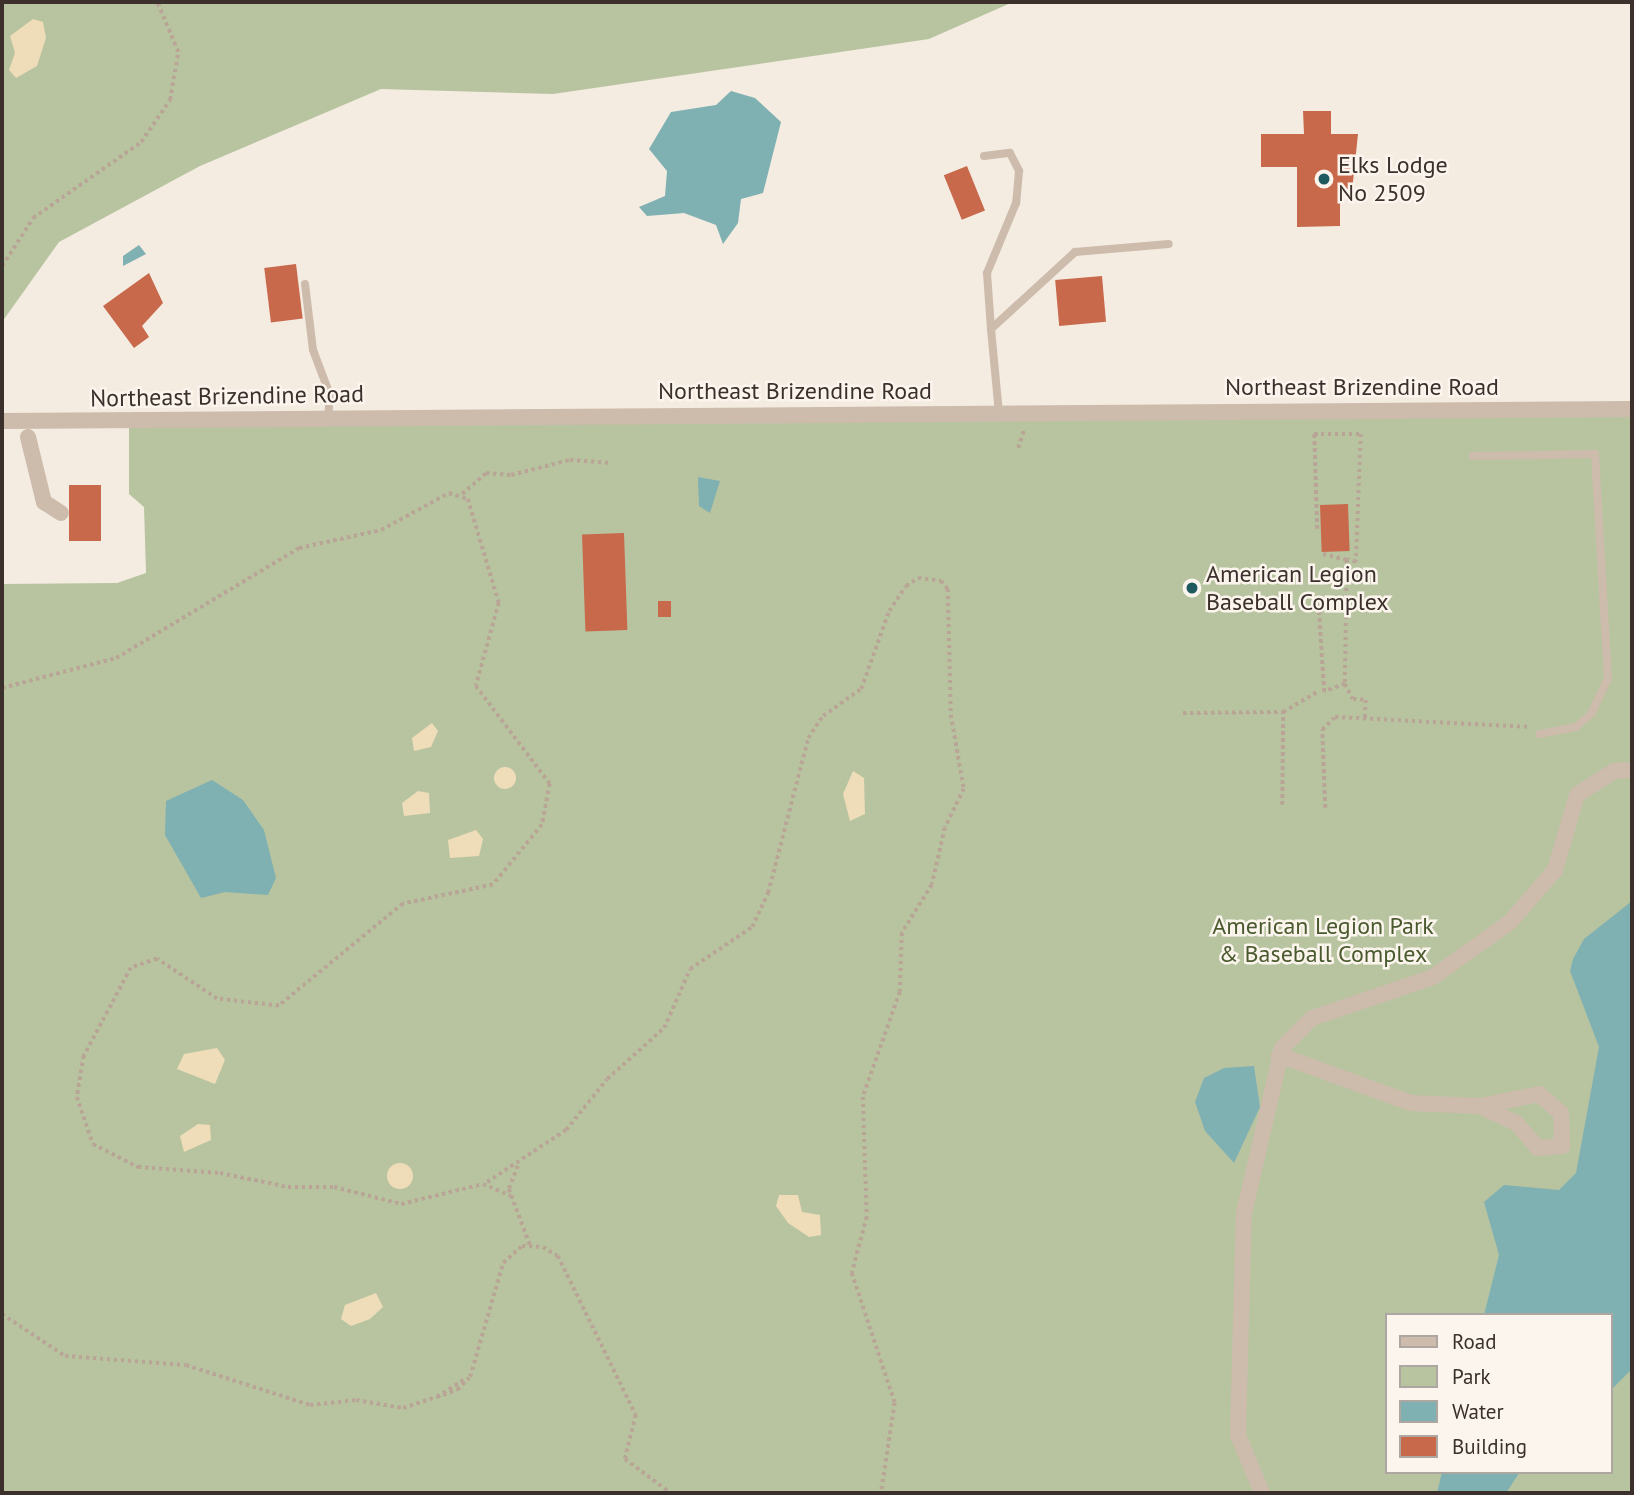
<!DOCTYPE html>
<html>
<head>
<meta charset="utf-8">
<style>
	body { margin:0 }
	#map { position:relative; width:1634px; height:1495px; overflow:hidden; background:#f4ebe1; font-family:"PT Sans",sans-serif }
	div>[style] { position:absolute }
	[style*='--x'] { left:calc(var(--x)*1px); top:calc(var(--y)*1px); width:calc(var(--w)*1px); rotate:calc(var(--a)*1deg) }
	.green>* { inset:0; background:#b8c4a0 }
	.sand>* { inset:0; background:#efdcb8 }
	.round { border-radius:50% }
	.water>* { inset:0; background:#7fb0b2 }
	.building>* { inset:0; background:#c8694b; transform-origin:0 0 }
	.path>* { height:3.5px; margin-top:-1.75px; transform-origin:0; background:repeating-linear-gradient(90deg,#b9a596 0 3.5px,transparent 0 7px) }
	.lane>* { height:8px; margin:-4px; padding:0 4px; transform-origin:4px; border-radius:4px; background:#cdbbac }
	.street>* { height:16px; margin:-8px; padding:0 8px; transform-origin:8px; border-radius:8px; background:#cdbbac }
	.dots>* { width:19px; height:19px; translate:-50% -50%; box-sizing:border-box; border:4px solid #fbf5ee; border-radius:50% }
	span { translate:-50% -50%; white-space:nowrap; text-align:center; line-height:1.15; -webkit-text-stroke:5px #fbf5ee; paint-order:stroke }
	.poi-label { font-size:24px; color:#3b302b }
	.left { translate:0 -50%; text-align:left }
	.street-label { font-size:24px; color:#3b302b }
	.park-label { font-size:24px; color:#4a5a2e }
	.frame { position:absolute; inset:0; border:4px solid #3b302b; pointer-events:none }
	.legend { position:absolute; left:1385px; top:1313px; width:228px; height:161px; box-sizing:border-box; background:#fbf5ee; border:2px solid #aea6a0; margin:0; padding:9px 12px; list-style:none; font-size:21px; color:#3b302b }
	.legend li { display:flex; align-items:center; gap:14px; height:35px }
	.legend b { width:35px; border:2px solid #aea6a0 }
</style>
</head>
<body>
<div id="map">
	<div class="green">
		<div style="clip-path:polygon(2px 2px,1013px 2px,929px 39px,553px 94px,381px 89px,200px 166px,59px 242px,2px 322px)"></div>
		<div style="clip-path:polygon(evenodd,1632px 409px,1632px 1493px,2px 1493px,2px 584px,117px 583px,146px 573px,144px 507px,129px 494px,129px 422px,1632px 409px,1387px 1315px,1611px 1315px,1611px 1472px,1387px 1472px,1387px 1315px)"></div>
	</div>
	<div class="sand">
		<div style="clip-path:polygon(33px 19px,43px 22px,46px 38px,37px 66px,16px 78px,9px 70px,15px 53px,10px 36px)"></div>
		<div style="clip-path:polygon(432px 723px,438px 731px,431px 747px,414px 751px,412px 738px)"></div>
		<div class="round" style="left:494px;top:767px;width:22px;height:22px"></div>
		<div style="clip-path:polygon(853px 771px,864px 778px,865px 814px,850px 821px,843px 794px)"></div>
		<div style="clip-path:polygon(418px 791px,429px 793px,430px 813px,404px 816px,402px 803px)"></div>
		<div style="clip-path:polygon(476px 830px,483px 839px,479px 856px,450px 858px,448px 840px)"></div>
		<div style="clip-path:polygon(217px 1048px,225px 1060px,215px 1084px,177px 1069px,184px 1054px)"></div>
		<div style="clip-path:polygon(198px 1124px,210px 1125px,211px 1140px,184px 1152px,180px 1136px)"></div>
		<div class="round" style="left:387px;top:1163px;width:26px;height:26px"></div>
		<div style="clip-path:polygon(779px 1195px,798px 1195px,802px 1212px,820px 1215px,821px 1235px,809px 1237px,788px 1223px,776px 1206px)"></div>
		<div style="clip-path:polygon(376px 1293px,383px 1307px,370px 1319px,351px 1326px,341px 1319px,345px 1305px)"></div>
	</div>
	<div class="water">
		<div style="clip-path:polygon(731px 91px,755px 98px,781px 122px,763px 193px,741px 199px,738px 223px,723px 244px,716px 225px,684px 213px,647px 216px,639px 207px,665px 196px,667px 171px,649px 149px,671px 112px,716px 105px)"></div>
		<div style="clip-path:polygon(139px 245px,146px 254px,123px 266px,123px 256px)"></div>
		<div style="clip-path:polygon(698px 477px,720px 481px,710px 513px,699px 506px)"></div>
		<div style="clip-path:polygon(212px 780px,243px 800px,264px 830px,276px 878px,268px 895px,225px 892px,201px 898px,165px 835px,166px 801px)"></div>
		<div style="clip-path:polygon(1632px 901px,1632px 1369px,1611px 1390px,1611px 1315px,1484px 1315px,1499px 1255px,1484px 1202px,1504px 1185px,1559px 1190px,1576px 1173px,1599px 1047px,1570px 971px,1573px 959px,1584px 939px)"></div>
		<div style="clip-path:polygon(1254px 1066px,1260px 1107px,1234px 1163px,1205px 1131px,1195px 1102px,1204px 1078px,1224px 1068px)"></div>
		<div style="clip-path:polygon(1442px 1472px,1520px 1472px,1506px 1493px,1437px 1493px)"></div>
	</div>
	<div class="building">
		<div style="clip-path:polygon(1303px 111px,1331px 111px,1331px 134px,1358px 134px,1352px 191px,1340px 191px,1340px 226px,1297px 227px,1297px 167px,1261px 167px,1261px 134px,1304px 134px)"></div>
		<div style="left:967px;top:166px;width:48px;height:25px;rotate:68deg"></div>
		<div style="left:296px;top:264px;width:55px;height:32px;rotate:83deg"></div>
		<div style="clip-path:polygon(149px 273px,163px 303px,142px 326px,149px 337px,134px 348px,103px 306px)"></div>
		<div style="left:1102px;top:276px;width:46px;height:47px;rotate:85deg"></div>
		<div style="left:69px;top:485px;width:32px;height:56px"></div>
		<div style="left:1348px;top:504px;width:47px;height:28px;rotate:88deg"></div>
		<div style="left:624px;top:533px;width:97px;height:42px;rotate:88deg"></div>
		<div style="left:658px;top:601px;width:13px;height:16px"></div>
	</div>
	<div class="path">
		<div style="--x:252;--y:2;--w:33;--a:0"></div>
		<div style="--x:695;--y:2;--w:38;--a:0"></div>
		<div style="--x:2;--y:266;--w:57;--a:-57.1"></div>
		<div style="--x:33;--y:218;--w:132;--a:-35.1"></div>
		<div style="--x:141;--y:142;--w:51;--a:-55.4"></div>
		<div style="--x:170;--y:100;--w:49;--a:-80.5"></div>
		<div style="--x:178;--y:52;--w:54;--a:-112.8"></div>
		<div style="--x:1018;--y:448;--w:19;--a:-72"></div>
		<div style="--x:462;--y:494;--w:32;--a:-41"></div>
		<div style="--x:486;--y:473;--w:25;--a:5"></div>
		<div style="--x:511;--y:475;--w:61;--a:-14.3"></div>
		<div style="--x:570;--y:460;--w:39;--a:4"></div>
		<div style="--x:1317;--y:529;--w:95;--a:-91.8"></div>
		<div style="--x:1314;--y:434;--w:47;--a:0"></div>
		<div style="--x:1361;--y:434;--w:128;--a:92.2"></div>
		<div style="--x:1356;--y:562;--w:9;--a:-167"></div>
		<div style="--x:1347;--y:560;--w:124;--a:90.9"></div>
		<div style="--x:1345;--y:684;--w:22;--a:159"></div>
		<div style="--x:1324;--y:692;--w:90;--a:-93.8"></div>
		<div style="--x:1323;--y:554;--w:25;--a:14"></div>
		<div style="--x:1345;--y:684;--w:17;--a:62"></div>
		<div style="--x:1353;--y:699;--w:13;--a:4"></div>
		<div style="--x:1366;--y:700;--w:18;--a:93"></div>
		<div style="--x:2;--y:688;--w:118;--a:-14.7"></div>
		<div style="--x:116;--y:658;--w:214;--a:-31"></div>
		<div style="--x:299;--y:548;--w:84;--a:-12.4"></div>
		<div style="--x:381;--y:530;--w:77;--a:-28.6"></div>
		<div style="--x:449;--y:493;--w:20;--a:18"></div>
		<div style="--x:468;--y:499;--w:109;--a:73.4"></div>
		<div style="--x:499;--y:603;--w:86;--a:105.5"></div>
		<div style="--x:476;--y:686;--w:123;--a:52.9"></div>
		<div style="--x:550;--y:784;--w:42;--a:101"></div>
		<div style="--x:542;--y:825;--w:77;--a:129.2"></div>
		<div style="--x:493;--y:885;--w:92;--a:168.1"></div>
		<div style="--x:403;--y:904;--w:161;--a:140.6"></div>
		<div style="--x:279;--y:1006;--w:62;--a:-173.6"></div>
		<div style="--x:217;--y:999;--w:72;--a:-146.3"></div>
		<div style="--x:157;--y:959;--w:28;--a:161"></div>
		<div style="--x:131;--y:968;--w:100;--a:118.1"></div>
		<div style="--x:84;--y:1056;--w:42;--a:99.7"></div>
		<div style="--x:77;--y:1097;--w:50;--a:71.2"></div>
		<div style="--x:93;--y:1144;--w:51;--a:27.1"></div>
		<div style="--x:138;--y:1167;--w:82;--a:4.2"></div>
		<div style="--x:220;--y:1173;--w:69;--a:11.6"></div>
		<div style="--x:288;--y:1187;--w:46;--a:0"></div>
		<div style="--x:334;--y:1187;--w:69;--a:14.2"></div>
		<div style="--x:401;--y:1204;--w:84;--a:-13.7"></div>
		<div style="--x:483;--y:1184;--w:30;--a:23"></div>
		<div style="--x:1183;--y:713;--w:100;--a:-0.6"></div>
		<div style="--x:1283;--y:712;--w:42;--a:-30.3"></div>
		<div style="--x:1282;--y:805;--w:93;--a:-89.4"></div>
		<div style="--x:1325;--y:808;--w:78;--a:-92.2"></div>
		<div style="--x:1322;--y:730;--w:18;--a:-45"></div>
		<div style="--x:1335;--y:717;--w:195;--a:2.9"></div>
		<div style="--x:518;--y:1166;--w:25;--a:111"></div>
		<div style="--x:509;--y:1189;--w:60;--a:69.4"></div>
		<div style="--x:487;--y:1182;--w:95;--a:-33.4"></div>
		<div style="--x:566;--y:1130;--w:65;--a:-51.2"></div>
		<div style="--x:607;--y:1079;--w:76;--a:-41.8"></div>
		<div style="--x:664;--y:1028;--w:64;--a:-66.2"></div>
		<div style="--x:690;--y:969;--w:75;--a:-34.1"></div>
		<div style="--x:752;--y:927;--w:38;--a:-65"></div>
		<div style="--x:768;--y:893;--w:160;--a:-75.5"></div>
		<div style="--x:808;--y:738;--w:27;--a:-56"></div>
		<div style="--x:823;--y:716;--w:47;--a:-35.4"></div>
		<div style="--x:861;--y:689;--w:83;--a:-70.3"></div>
		<div style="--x:889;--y:611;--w:30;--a:-56"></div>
		<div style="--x:906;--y:586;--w:14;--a:-34"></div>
		<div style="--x:918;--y:578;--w:23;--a:7"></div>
		<div style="--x:941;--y:581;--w:11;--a:49"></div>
		<div style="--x:948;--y:589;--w:126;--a:88.6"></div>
		<div style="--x:951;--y:715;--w:75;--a:80"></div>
		<div style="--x:964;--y:789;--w:43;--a:116"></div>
		<div style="--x:945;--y:828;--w:58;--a:102.8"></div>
		<div style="--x:932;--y:885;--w:57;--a:122"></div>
		<div style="--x:902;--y:933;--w:59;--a:91.9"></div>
		<div style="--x:900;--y:992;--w:111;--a:109.4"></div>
		<div style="--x:863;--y:1097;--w:120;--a:88.1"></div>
		<div style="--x:867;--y:1217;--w:58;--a:105"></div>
		<div style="--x:852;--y:1273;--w:137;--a:71.7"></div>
		<div style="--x:895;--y:1403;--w:91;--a:98.8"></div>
		<div style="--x:2;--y:1314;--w:76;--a:33.7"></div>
		<div style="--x:65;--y:1356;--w:121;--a:4.3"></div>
		<div style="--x:186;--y:1365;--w:130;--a:17.9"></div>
		<div style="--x:310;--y:1405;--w:46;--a:-6.2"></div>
		<div style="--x:356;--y:1400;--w:48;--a:9.7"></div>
		<div style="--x:403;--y:1408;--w:57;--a:-18.4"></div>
		<div style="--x:457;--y:1390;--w:18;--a:-45"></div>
		<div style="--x:470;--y:1377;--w:119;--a:-73.9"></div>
		<div style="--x:503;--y:1263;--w:25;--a:-42"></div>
		<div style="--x:522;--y:1246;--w:21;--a:3"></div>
		<div style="--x:543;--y:1247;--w:17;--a:31"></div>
		<div style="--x:558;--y:1256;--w:177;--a:63.9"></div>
		<div style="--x:636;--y:1415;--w:45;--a:104"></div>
		<div style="--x:625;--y:1459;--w:57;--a:36.5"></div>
		<div style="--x:437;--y:1397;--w:33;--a:-33"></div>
	</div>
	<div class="lane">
		<div style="--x:984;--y:156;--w:26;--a:-7"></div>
		<div style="--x:1010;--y:153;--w:20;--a:63"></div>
		<div style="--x:1019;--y:171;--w:32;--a:95"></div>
		<div style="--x:1016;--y:203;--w:76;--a:112.5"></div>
		<div style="--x:987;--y:273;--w:56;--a:85.9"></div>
		<div style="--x:991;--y:329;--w:114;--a:-42.5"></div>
		<div style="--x:1075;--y:252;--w:94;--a:-4.9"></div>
		<div style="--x:305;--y:284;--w:66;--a:83.1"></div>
		<div style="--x:313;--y:350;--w:48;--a:69.3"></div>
		<div style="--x:330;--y:395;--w:21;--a:95"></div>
		<div style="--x:991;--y:329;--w:84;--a:84.6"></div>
		<div style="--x:1473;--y:456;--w:122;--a:-0.9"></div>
		<div style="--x:1595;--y:454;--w:224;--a:86.7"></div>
		<div style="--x:1608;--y:678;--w:38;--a:115"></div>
		<div style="--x:1592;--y:713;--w:21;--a:139"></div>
		<div style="--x:1576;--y:727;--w:37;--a:169"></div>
	</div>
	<div class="street">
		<div style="--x:2;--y:421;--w:1630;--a:-0.42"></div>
		<div style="--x:28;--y:437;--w:67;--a:76.2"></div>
		<div style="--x:44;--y:502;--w:20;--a:33"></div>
		<div style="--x:1279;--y:1055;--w:140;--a:20"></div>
		<div style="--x:1411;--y:1103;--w:69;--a:2.5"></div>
		<div style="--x:1480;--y:1106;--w:60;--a:-11.5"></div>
		<div style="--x:1539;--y:1094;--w:29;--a:41"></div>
		<div style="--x:1561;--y:1113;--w:33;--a:88"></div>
		<div style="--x:1562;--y:1146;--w:24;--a:175"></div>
		<div style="--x:1538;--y:1148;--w:33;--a:-131"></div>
		<div style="--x:1516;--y:1123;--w:40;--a:-155"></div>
		<div style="--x:1262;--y:1493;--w:63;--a:-112.5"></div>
		<div style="--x:1238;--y:1435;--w:222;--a:-88.5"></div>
		<div style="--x:1244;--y:1213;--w:169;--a:-77"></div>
		<div style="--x:1282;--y:1048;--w:42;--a:-45"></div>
		<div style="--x:1312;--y:1018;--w:128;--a:-18.7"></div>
		<div style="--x:1433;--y:977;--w:95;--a:-35.5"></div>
		<div style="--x:1510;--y:922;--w:69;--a:-49.1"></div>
		<div style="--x:1555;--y:870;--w:78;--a:-73.7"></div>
		<div style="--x:1577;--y:795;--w:44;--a:-33"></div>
		<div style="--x:1614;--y:771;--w:18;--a:-3"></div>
	</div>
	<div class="dots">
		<div style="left:1324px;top:179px;background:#1f5a5e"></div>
		<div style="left:1192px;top:588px;background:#1f5a5e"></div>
	</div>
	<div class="poi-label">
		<span class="left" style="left:1338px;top:179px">Elks Lodge<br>No 2509</span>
		<span class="left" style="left:1206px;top:588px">American Legion<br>Baseball Complex</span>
	</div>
	<div class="street-label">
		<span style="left:1362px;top:387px">Northeast Brizendine Road</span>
		<span style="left:795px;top:391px">Northeast Brizendine Road</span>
		<span style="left:227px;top:396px;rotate:-1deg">Northeast Brizendine Road</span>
	</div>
	<div class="park-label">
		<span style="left:1323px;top:940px">American Legion Park<br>&amp; Baseball Complex</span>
	</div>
	<div class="frame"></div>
	<ul class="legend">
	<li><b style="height:9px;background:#cdbbac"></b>Road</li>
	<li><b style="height:19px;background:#b8c4a0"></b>Park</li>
	<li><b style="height:19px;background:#7fb0b2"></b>Water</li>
	<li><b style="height:19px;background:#c8694b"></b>Building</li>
	</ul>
</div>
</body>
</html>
